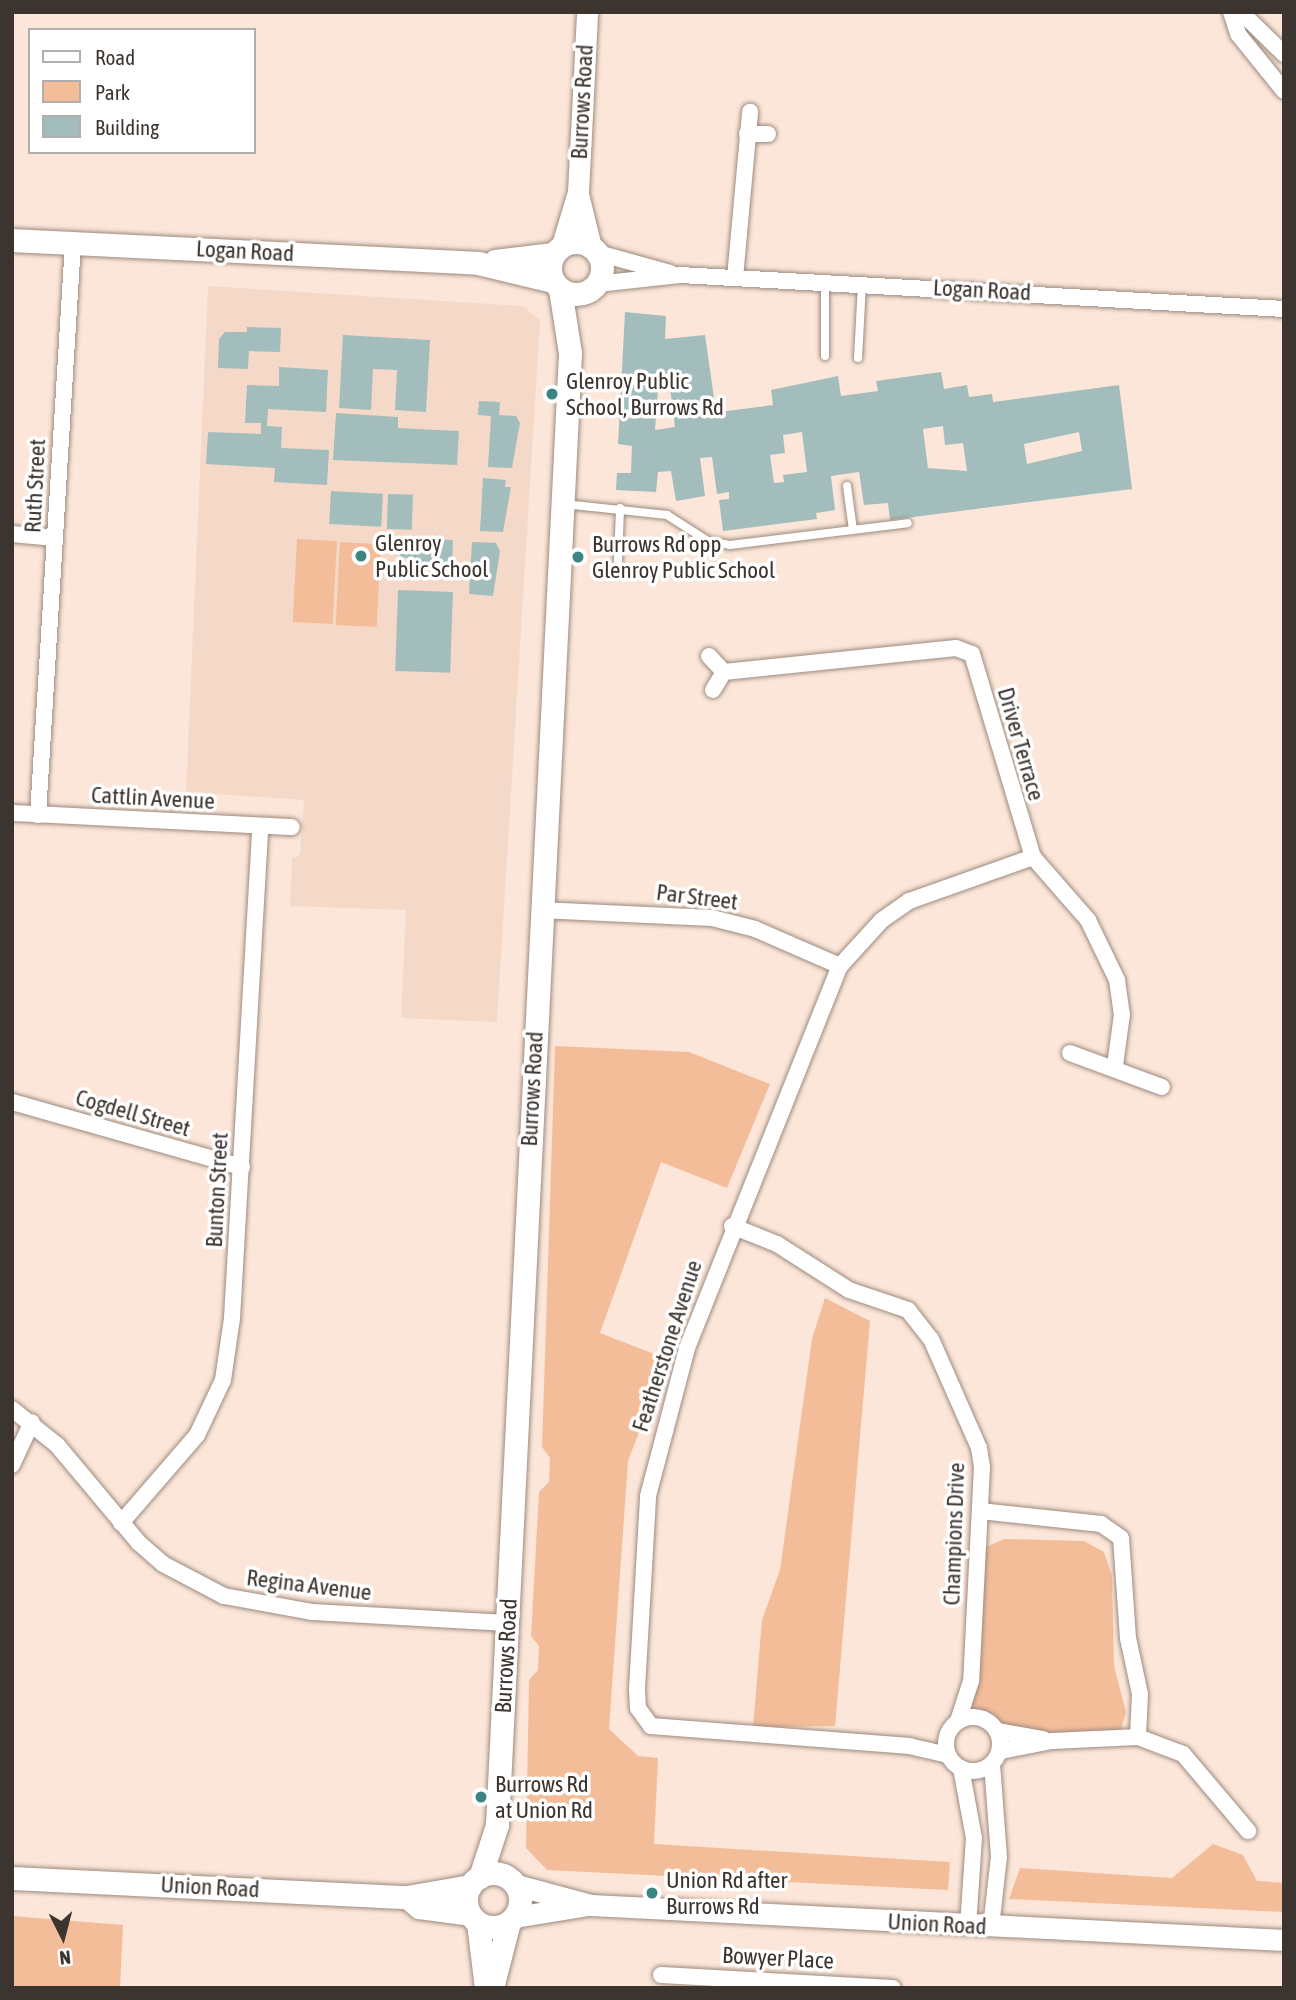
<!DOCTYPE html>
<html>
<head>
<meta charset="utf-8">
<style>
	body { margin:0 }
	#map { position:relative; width:1296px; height:2000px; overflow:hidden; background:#fbe6d9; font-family:"Asap Condensed",sans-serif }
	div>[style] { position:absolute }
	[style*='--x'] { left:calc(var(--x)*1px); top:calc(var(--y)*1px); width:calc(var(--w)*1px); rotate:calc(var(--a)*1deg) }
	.built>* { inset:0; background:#f5d9c8 }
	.green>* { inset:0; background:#f3bd9a; transform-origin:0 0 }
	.building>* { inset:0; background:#a2bdbc; transform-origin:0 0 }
	.roads { filter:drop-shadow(0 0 2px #9d8a7e) drop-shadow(0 0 2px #9d8a7e) }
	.service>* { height:8px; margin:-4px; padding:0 4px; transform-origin:4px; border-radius:4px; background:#fff }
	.minor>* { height:16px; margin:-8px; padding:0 8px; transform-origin:8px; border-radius:8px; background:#fff }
	.minor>.ring { margin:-8px; padding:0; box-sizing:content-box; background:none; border:16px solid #fff; border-radius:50% }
	.tertiary>* { height:21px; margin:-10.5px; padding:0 10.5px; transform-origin:10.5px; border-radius:10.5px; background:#fff }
	.secondary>* { height:23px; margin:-11.5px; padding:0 11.5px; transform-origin:11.5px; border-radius:11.5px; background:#fff }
	.secondary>.ring { margin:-11.5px; padding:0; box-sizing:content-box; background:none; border:23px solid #fff; border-radius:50% }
	.dots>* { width:19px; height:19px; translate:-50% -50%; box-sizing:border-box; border:4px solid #fff; border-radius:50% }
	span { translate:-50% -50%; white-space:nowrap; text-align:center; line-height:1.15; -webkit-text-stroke:7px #fff; paint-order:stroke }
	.street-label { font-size:23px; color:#3c342f }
	.poi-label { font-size:23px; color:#3c342f }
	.left { translate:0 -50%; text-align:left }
	.frame { position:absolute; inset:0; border:14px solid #3c342f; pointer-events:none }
	.legend { position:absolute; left:28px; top:28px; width:228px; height:126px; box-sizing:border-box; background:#fff; border:2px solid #b1aeac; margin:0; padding:9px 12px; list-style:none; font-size:21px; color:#3c342f }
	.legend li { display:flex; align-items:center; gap:14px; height:35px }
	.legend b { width:35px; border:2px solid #b1aeac }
	.north { position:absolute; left:28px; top:1902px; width:70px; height:70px; -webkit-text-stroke:5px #fff; paint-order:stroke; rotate:174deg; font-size:19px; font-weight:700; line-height:28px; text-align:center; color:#3c342f }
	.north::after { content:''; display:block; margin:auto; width:24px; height:32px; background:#3c342f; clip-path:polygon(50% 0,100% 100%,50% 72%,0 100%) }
</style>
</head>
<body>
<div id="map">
	<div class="built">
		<div style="clip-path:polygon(208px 286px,523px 306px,540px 320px,497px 1022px,401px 1018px,406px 910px,290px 906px,292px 859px,300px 854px,304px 800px,186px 792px)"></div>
	</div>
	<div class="green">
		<div style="left:297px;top:539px;width:40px;height:83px;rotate:3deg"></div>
		<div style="left:340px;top:542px;width:41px;height:83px;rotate:3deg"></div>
		<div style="clip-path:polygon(555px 1046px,689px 1052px,770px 1084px,727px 1188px,661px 1162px,600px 1333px,667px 1359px,628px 1461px,609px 1729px,638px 1756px,658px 1758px,654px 1844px,950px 1862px,948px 1890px,547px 1870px,526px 1848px,529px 1680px,538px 1670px,539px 1646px,531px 1636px,539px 1492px,549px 1482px,550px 1458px,542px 1447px)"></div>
		<div style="clip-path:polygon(825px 1298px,870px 1321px,835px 1726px,753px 1727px,762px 1620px,780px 1570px,812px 1339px)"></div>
		<div style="clip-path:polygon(1004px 1539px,1084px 1541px,1104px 1552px,1112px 1576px,1114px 1666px,1126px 1712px,1120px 1733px,1009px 1742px,975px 1715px,971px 1699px,984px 1548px)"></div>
		<div style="clip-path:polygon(1213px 1844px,1243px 1855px,1257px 1881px,1284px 1883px,1284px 1912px,1009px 1899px,1020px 1868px,1172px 1878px)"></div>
		<div style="clip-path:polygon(12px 1916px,123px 1925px,120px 1988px,12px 1988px)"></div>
	</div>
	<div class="building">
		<div style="clip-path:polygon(evenodd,625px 312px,666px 316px,665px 339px,705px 335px,717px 419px,719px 412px,773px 405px,771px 390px,838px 376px,841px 396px,878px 391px,876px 381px,941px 372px,944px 389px,967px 385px,969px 397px,992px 394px,993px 402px,1119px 385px,1132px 489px,890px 520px,888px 503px,864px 505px,859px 472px,831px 476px,835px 510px,816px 513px,817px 519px,723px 531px,719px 500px,729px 499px,729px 492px,717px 494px,712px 457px,700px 458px,705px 496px,676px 501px,671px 471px,658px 472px,656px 492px,616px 490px,617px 473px,631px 473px,632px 446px,618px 444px,625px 312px,658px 388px,670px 388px,675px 427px,655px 430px,658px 388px,625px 312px,943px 426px,945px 445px,963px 443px,967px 471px,928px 468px,923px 429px,943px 426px,625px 312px,802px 432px,807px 472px,783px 475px,784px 482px,774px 483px,770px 455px,785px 453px,783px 435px,802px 432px,625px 312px,1079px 432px,1082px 451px,1027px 464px,1024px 444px,1079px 432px)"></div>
		<div style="clip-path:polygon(247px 327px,281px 328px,280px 352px,249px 351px,248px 369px,218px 368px,219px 339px,225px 332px,247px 332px)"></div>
		<div style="clip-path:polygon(343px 335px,430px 340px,426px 412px,395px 410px,397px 370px,373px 369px,371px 410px,339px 408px)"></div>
		<div style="clip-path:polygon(279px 367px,328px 370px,326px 412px,268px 409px,267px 426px,282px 427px,281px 448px,329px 450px,327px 485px,274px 482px,275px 468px,206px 464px,208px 432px,261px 434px,261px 423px,245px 423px,247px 385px,279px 386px)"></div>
		<div style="clip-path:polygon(479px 401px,500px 402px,499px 415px,516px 416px,520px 423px,512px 468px,488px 467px,491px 416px,478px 415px)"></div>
		<div style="clip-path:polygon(336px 413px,398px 417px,398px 428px,459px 431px,457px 465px,333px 460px)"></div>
		<div style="clip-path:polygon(483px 478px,506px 480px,505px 487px,511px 487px,503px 532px,480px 531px)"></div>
		<div style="left:331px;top:491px;width:52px;height:33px;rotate:3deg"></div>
		<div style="left:388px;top:494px;width:25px;height:35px;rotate:2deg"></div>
		<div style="clip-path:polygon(401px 538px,453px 540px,452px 566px,406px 568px,407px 558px,400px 557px)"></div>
		<div style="clip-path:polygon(472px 542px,496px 543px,500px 551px,493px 596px,469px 594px)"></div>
		<div style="left:398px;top:590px;width:55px;height:81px;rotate:2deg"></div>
	</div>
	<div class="roads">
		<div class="service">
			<div style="--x:825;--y:356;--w:74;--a:-90"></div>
			<div style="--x:858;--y:358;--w:75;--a:-86.9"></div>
			<div style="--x:847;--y:486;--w:44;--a:82.2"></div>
			<div style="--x:564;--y:504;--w:104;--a:6.1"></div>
			<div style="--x:667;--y:515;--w:49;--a:32.4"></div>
			<div style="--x:708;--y:541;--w:22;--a:10"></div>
			<div style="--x:730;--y:545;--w:179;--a:-7"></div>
			<div style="--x:618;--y:561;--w:53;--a:-87.8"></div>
		</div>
		<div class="minor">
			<div style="--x:1231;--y:12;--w:23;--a:72"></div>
			<div style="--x:1238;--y:34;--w:73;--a:51.1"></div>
			<div style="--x:1241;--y:12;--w:60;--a:44.3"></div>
			<div style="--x:747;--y:134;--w:21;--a:0"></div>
			<div style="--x:598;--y:253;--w:75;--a:15.5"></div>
			<div style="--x:735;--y:278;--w:167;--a:-84.8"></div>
			<div style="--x:597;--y:284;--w:83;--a:-6.2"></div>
			<div style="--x:680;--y:275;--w:605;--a:3.22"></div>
			<div style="--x:12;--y:534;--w:43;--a:5.3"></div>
			<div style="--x:709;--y:656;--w:22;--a:47"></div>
			<div style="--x:724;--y:672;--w:233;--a:-5.9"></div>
			<div style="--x:956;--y:648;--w:17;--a:21"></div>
			<div style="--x:972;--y:654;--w:212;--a:73.3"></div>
			<div style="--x:1033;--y:857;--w:84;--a:48.9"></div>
			<div style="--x:1088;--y:920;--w:67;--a:64.2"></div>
			<div style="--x:1117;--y:980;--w:34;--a:82"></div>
			<div style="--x:1122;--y:1014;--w:52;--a:97.7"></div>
			<div style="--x:713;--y:690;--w:21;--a:-59"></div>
			<div style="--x:12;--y:813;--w:280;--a:2.9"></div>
			<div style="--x:38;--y:815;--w:573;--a:-86.5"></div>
			<div style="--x:540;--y:910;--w:172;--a:2.7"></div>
			<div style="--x:712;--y:918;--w:44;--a:14.3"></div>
			<div style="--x:755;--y:929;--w:93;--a:23.5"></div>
			<div style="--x:1070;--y:1053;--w:98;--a:20.3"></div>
			<div style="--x:12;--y:1102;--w:239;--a:15.8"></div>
			<div style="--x:732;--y:1226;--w:48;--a:21.8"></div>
			<div style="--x:777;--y:1244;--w:85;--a:32.6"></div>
			<div style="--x:849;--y:1290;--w:62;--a:18.7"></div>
			<div style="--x:908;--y:1310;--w:37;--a:52"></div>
			<div style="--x:931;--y:1339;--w:119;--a:66.2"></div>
			<div style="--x:979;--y:1448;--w:19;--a:81"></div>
			<div style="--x:982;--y:1467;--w:214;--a:92.9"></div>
			<div style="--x:971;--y:1681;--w:42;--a:108"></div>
			<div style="--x:12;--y:1409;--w:58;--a:38.7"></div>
			<div style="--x:57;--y:1445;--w:128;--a:50.1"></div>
			<div style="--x:139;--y:1543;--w:32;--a:41"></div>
			<div style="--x:163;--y:1564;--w:69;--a:27.7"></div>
			<div style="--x:224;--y:1596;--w:89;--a:10.3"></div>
			<div style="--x:312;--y:1612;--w:196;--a:3.2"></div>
			<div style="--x:12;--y:1465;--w:47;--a:-65.1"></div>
			<div style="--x:980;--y:1511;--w:122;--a:6.1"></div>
			<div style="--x:1101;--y:1524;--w:24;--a:35"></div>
			<div style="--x:1121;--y:1538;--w:100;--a:86"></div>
			<div style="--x:1128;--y:1638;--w:57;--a:77.9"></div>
			<div style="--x:1140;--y:1694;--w:43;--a:92.7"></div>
			<div style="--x:1138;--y:1737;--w:86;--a:177.3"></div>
			<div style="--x:1052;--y:1741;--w:53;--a:169.1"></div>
			<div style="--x:121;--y:1523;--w:116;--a:-49.2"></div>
			<div style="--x:197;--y:1435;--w:61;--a:-64.7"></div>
			<div style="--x:223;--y:1380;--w:63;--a:-81.7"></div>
			<div style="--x:232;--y:1318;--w:493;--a:-86.7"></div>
			<div class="ring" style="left:946px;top:1717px;width:38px;height:38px"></div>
			<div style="--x:997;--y:1731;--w:47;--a:9.9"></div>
			<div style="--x:1138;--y:1737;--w:48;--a:20.7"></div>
			<div style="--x:1183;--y:1754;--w:101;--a:49.8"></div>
			<div style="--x:948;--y:1755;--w:39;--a:-167"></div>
			<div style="--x:910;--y:1746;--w:260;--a:-175.6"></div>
			<div style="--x:651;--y:1726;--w:22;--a:-126"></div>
			<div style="--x:638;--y:1708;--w:19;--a:-93"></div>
			<div style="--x:637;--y:1689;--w:193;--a:-86.7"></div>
			<div style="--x:648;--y:1496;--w:153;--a:-75.2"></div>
			<div style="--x:687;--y:1348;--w:412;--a:-68.2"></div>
			<div style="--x:840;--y:966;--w:62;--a:-47.6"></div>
			<div style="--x:882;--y:920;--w:33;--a:-35"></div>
			<div style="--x:909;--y:901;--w:132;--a:-19.5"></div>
			<div style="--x:961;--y:1768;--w:71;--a:79.5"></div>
			<div style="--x:974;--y:1838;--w:88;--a:93.9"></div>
			<div style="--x:991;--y:1927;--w:70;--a:-83.5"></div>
			<div style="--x:999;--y:1857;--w:93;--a:-94.3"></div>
			<div style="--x:661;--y:1975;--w:232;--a:3.2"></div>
		</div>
		<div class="tertiary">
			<div style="--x:578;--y:194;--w:55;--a:76.2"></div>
			<div style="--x:562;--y:245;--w:55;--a:-73.2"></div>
			<div style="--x:578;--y:192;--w:180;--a:-87.1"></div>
			<div style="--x:516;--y:1885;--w:78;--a:14.9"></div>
			<div style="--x:591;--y:1905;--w:694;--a:2.89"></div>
			<div style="--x:515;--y:1917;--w:68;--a:-9.3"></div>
		</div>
		<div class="secondary">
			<div style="--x:12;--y:240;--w:467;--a:2.8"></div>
			<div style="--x:478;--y:263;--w:77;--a:13.5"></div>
			<div class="ring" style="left:550px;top:242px;width:29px;height:29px"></div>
			<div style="--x:495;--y:261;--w:58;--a:-6.9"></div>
			<div class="ring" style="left:466px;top:1873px;width:31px;height:31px"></div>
			<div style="--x:480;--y:1877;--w:55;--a:-71.9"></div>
			<div style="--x:497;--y:1825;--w:1474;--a:-87.16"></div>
			<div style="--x:570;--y:353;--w:65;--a:-98.9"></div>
			<div style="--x:12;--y:1878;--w:395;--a:2.8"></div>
			<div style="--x:407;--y:1897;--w:64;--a:-9.9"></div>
			<div style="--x:407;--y:1897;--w:16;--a:40"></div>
			<div style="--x:419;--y:1907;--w:51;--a:7.8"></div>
			<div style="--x:478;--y:1923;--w:65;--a:83"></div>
			<div style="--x:492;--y:1988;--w:68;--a:-75.6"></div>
		</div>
	</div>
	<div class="dots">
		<div style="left:552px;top:394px;background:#3d8583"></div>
		<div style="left:361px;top:556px;background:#3d8583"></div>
		<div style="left:578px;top:557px;background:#3d8583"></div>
		<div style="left:481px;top:1797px;background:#3d8583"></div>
		<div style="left:652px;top:1893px;background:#3d8583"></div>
	</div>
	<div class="street-label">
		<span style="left:582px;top:102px;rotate:-87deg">Burrows Road</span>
		<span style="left:245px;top:251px;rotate:3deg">Logan Road</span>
		<span style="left:982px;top:290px;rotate:3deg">Logan Road</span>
		<span style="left:35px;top:486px;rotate:-87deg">Ruth Street</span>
		<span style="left:1021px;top:744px;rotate:74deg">Driver Terrace</span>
		<span style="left:153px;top:798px;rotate:3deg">Cattlin Avenue</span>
		<span style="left:697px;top:897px;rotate:7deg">Par Street</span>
		<span style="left:532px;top:1089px;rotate:-87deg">Burrows Road</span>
		<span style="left:133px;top:1113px;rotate:16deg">Cogdell Street</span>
		<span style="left:217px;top:1190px;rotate:-87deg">Bunton Street</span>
		<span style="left:667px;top:1346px;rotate:-72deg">Featherstone Avenue</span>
		<span style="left:954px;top:1534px;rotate:-88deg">Champions Drive</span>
		<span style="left:309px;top:1585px;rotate:7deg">Regina Avenue</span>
		<span style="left:506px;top:1656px;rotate:-87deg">Burrows Road</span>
		<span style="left:210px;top:1887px;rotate:3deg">Union Road</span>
		<span style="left:937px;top:1924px;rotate:3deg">Union Road</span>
		<span style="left:778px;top:1958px;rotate:3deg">Bowyer Place</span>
	</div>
	<div class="poi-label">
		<span class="left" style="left:566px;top:394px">Glenroy Public<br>School, Burrows Rd</span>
		<span class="left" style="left:375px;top:556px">Glenroy<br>Public School</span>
		<span class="left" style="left:592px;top:557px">Burrows Rd opp<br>Glenroy Public School</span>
		<span class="left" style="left:495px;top:1797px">Burrows Rd<br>at Union Rd</span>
		<span class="left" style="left:666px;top:1893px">Union Rd after<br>Burrows Rd</span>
	</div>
	<div class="frame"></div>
	<ul class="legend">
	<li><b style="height:9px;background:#fff"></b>Road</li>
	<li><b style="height:19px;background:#f3bd9a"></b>Park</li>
	<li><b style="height:19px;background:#a2bdbc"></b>Building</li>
	</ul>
	<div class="north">N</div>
</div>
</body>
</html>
